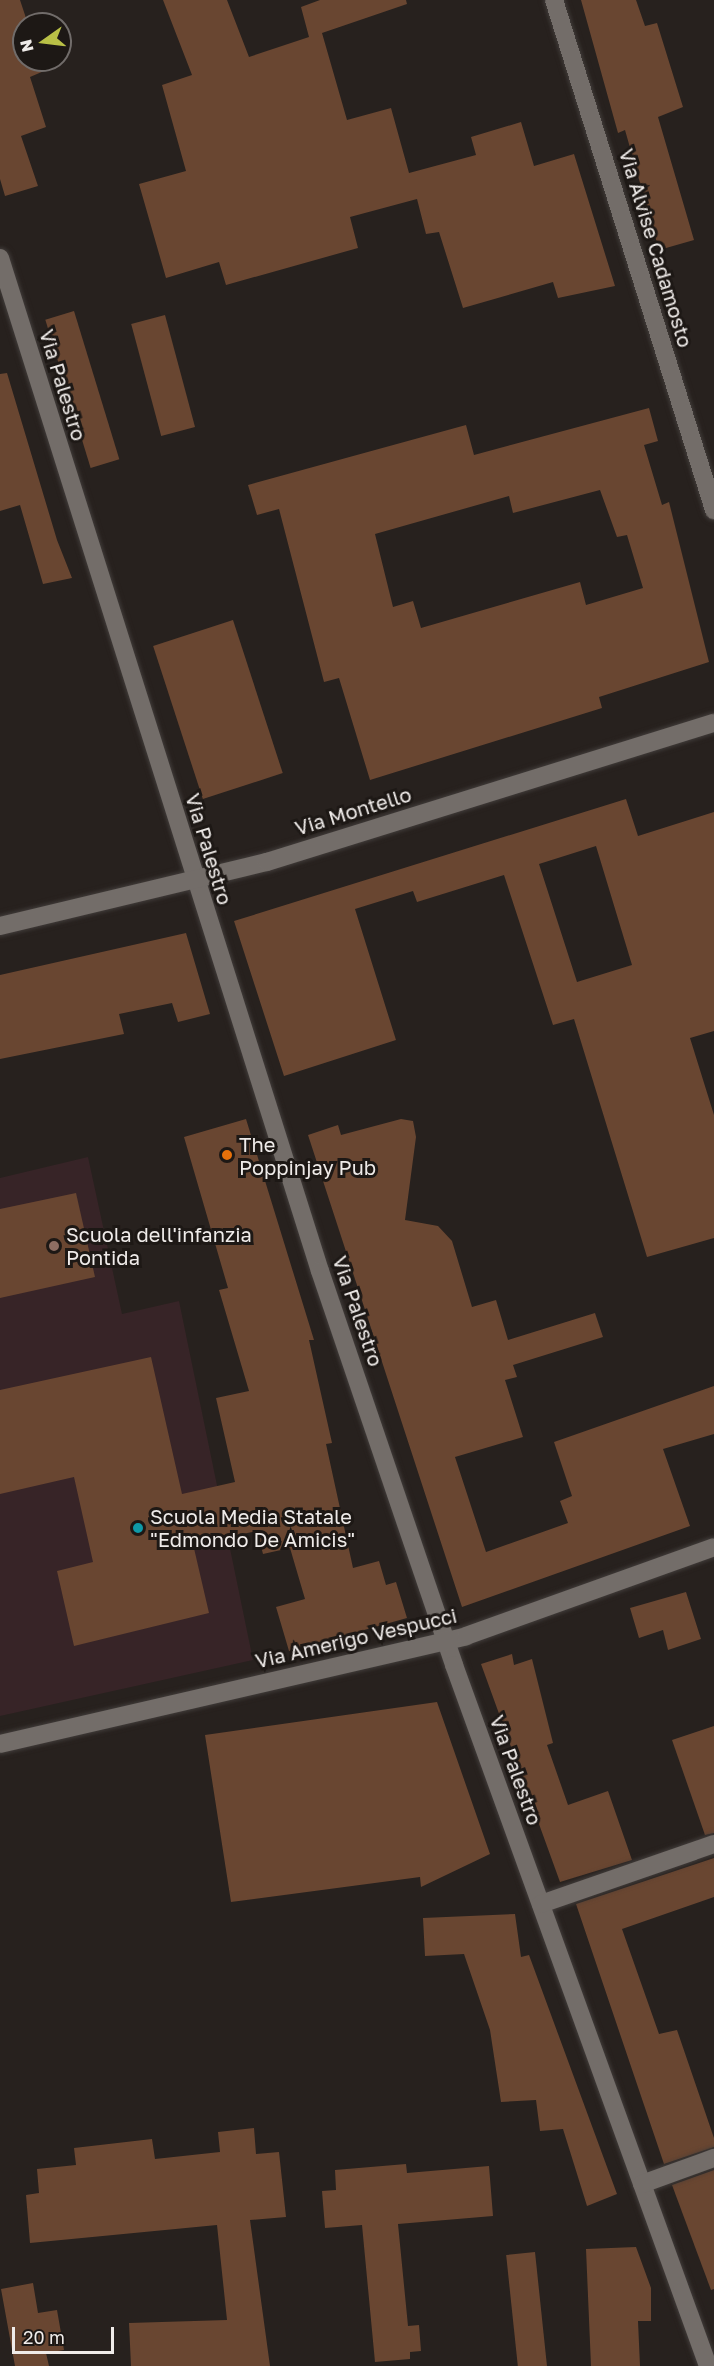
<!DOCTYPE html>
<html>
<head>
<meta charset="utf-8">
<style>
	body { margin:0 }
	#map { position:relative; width:714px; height:2366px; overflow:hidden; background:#27211e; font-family:"Golos Text",sans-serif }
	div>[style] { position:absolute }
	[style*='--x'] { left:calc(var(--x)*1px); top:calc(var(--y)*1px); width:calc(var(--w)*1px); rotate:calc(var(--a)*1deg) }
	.education>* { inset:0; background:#372427 }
	.building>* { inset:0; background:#694631; transform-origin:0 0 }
	.roads { filter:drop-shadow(0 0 2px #413c3a) drop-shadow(0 0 2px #413c3a) }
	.street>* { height:18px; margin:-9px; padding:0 9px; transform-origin:9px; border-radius:9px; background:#736d69 }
	.secondary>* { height:18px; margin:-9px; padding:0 9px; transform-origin:9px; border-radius:9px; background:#736d69 }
	.dots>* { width:16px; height:16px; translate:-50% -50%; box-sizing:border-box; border:3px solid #1d1815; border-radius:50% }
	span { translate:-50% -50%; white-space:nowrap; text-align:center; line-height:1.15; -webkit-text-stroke:6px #1d1815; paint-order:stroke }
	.street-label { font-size:20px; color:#efebe9 }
	.poi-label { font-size:20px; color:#efebe9 }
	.left { translate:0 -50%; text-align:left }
	.north { position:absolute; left:12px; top:12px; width:60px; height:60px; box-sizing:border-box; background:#1d1815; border:2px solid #716c6a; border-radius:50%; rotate:256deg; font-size:16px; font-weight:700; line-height:24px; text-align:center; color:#efebe9 }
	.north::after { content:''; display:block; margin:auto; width:21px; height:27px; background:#b9c046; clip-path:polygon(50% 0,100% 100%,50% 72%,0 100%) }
	.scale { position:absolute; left:12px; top:2327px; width:102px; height:27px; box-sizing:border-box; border:3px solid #efebe9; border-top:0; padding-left:8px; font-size:18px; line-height:21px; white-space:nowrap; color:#efebe9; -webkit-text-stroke:4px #1d1815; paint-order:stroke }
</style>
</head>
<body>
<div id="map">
	<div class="education">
		<div style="clip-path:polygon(88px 1157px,122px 1314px,179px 1301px,253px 1660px,0 1716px,0 1178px)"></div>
	</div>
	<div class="building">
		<div style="clip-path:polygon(0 0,20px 0,28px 24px,24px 60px,40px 60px,44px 71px,30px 77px,46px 127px,21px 136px,38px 186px,5px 196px,0 179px)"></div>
		<div style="clip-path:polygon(163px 0,227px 0,249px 57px,309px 37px,301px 7px,320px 0,406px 0,407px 4px,322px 33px,347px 120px,391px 108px,409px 173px,476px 155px,471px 137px,521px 122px,534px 166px,574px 154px,615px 286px,558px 298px,553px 282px,463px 308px,439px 232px,426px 234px,417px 199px,350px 217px,358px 248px,226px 285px,219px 262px,166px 278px,139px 184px,186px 171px,162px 85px,192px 75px)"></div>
		<div style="clip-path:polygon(581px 0,636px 0,645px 26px,657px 23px,683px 107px,658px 117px,694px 240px,659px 250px,625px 130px,618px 133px)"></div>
		<div style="left:74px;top:311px;width:155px;height:30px;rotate:73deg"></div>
		<div style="left:165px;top:315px;width:116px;height:35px;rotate:75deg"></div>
		<div style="clip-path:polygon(7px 373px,57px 540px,72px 578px,43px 584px,20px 505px,0 511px,0 374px)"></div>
		<div style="clip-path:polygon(evenodd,649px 408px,658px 441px,644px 445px,662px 505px,669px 502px,709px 662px,599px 697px,602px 708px,370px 780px,339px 678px,324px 682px,279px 509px,257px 515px,248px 485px,466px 425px,474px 455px,649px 408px,600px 490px,617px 537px,627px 535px,643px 588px,586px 605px,580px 582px,421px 628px,413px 601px,393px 607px,375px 534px,509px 496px,513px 513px,600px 490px)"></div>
		<div style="left:233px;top:620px;width:161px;height:84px;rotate:72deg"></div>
		<div style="clip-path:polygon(evenodd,626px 799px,638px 836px,714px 812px,714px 1031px,690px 1038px,714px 1115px,714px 1238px,647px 1257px,574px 1019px,553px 1025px,504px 875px,417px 902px,413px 891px,355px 909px,396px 1040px,284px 1076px,234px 921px,626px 799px,596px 846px,632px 965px,577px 982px,539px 864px,596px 846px)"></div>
		<div style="clip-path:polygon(186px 933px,210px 1014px,178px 1022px,172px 1003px,119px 1014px,124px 1034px,0 1059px,0 975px)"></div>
		<div style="clip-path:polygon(246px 1119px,314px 1340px,309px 1340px,332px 1443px,326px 1444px,353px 1568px,379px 1561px,386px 1585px,396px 1582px,407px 1618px,289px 1651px,276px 1607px,305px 1599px,290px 1548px,263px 1554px,257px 1531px,193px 1544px,209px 1613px,74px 1646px,57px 1571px,93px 1562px,74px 1477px,0 1494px,0 1390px,151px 1357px,182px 1494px,235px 1482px,216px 1398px,249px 1391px,219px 1290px,228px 1288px,184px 1137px)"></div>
		<div style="clip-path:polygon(401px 1119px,413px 1121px,416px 1137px,405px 1220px,438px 1226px,452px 1241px,472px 1307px,496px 1300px,508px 1340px,595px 1313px,603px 1337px,513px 1365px,517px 1377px,505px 1380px,523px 1437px,455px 1457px,486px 1552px,568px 1523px,560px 1501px,572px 1496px,554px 1442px,714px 1386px,714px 1434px,663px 1449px,690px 1526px,462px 1607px,308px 1135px,338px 1125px,341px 1135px)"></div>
		<div style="clip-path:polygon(76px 1193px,95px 1277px,0 1298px,0 1209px)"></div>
		<div style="clip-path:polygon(686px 1592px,701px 1639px,668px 1650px,663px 1630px,639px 1638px,630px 1608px)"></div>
		<div style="clip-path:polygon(512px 1654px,514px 1665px,532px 1659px,553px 1743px,547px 1745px,568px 1805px,608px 1791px,632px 1860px,560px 1882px,481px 1664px)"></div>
		<div style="clip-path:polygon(437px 1702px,490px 1854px,421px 1887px,420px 1877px,231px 1902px,205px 1735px)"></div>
		<div style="clip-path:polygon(714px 1726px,714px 1833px,705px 1835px,672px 1740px)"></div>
		<div style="clip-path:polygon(714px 1858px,714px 1897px,622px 1929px,659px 2034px,677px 2030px,714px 2138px,714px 2147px,664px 2164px,576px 1904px)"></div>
		<div style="clip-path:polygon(515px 1914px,521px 1957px,529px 1955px,617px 2194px,587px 2206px,563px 2129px,540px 2131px,536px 2100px,501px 2102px,490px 2030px,464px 1954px,425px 1956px,423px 1918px)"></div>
		<div style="clip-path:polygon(254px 2128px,256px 2154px,279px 2152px,286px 2217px,250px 2220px,270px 2366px,131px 2366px,129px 2323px,227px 2320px,217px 2225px,30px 2243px,26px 2195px,39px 2193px,37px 2169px,76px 2165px,74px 2148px,152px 2139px,155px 2159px,220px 2152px,218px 2132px)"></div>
		<div style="clip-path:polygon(406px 2164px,407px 2173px,489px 2166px,493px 2216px,398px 2224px,408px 2326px,419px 2325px,421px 2351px,410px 2352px,410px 2359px,375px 2362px,362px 2225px,325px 2228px,322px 2191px,336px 2190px,335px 2170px)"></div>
		<div style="clip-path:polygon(714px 2170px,714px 2289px,711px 2290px,672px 2185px)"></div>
		<div style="clip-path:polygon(636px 2247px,651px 2288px,651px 2321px,638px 2321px,640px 2366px,591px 2366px,586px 2249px)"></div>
		<div style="left:535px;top:2252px;width:115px;height:29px;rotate:84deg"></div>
		<div style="clip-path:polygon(33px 2283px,38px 2313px,57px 2310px,64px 2350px,46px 2353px,49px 2366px,15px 2366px,1px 2289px)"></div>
	</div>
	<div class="roads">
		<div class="street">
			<div style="--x:554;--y:0;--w:535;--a:72.58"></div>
			<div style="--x:0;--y:258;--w:1062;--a:72.47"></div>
			<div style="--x:320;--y:1271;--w:416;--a:71.2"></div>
			<div style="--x:454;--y:1665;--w:746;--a:70.08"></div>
			<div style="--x:0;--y:1744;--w:478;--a:-13"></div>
			<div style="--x:466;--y:1636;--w:263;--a:-19.7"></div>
			<div style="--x:541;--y:1904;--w:183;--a:-19.1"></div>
			<div style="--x:642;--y:2184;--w:77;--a:-19.9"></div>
		</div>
		<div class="secondary">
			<div style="--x:0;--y:926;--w:275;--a:-13.5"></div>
			<div style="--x:267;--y:862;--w:468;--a:-17.3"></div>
		</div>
	</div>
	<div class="dots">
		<div style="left:227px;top:1155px;background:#e8710a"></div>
		<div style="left:54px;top:1246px;background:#8d6e63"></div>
		<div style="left:138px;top:1528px;background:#0f9aa8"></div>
	</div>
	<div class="street-label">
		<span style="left:656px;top:248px;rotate:73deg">Via Alvise Cadamosto</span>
		<span style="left:63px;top:385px;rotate:73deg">Via Palestro</span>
		<span style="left:353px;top:811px;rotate:-17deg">Via Montello</span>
		<span style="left:209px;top:849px;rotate:73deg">Via Palestro</span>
		<span style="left:358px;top:1311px;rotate:71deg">Via Palestro</span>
		<span style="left:356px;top:1638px;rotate:-13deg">Via Amerigo Vespucci</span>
		<span style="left:516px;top:1770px;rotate:70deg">Via Palestro</span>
	</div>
	<div class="poi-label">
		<span class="left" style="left:239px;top:1156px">The<br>Poppinjay Pub</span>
		<span class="left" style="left:66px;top:1246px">Scuola dell'infanzia<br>Pontida</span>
		<span class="left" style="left:150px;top:1528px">Scuola Media Statale<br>"Edmondo De Amicis"</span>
	</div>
	<div class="north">N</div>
	<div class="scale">20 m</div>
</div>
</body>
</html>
